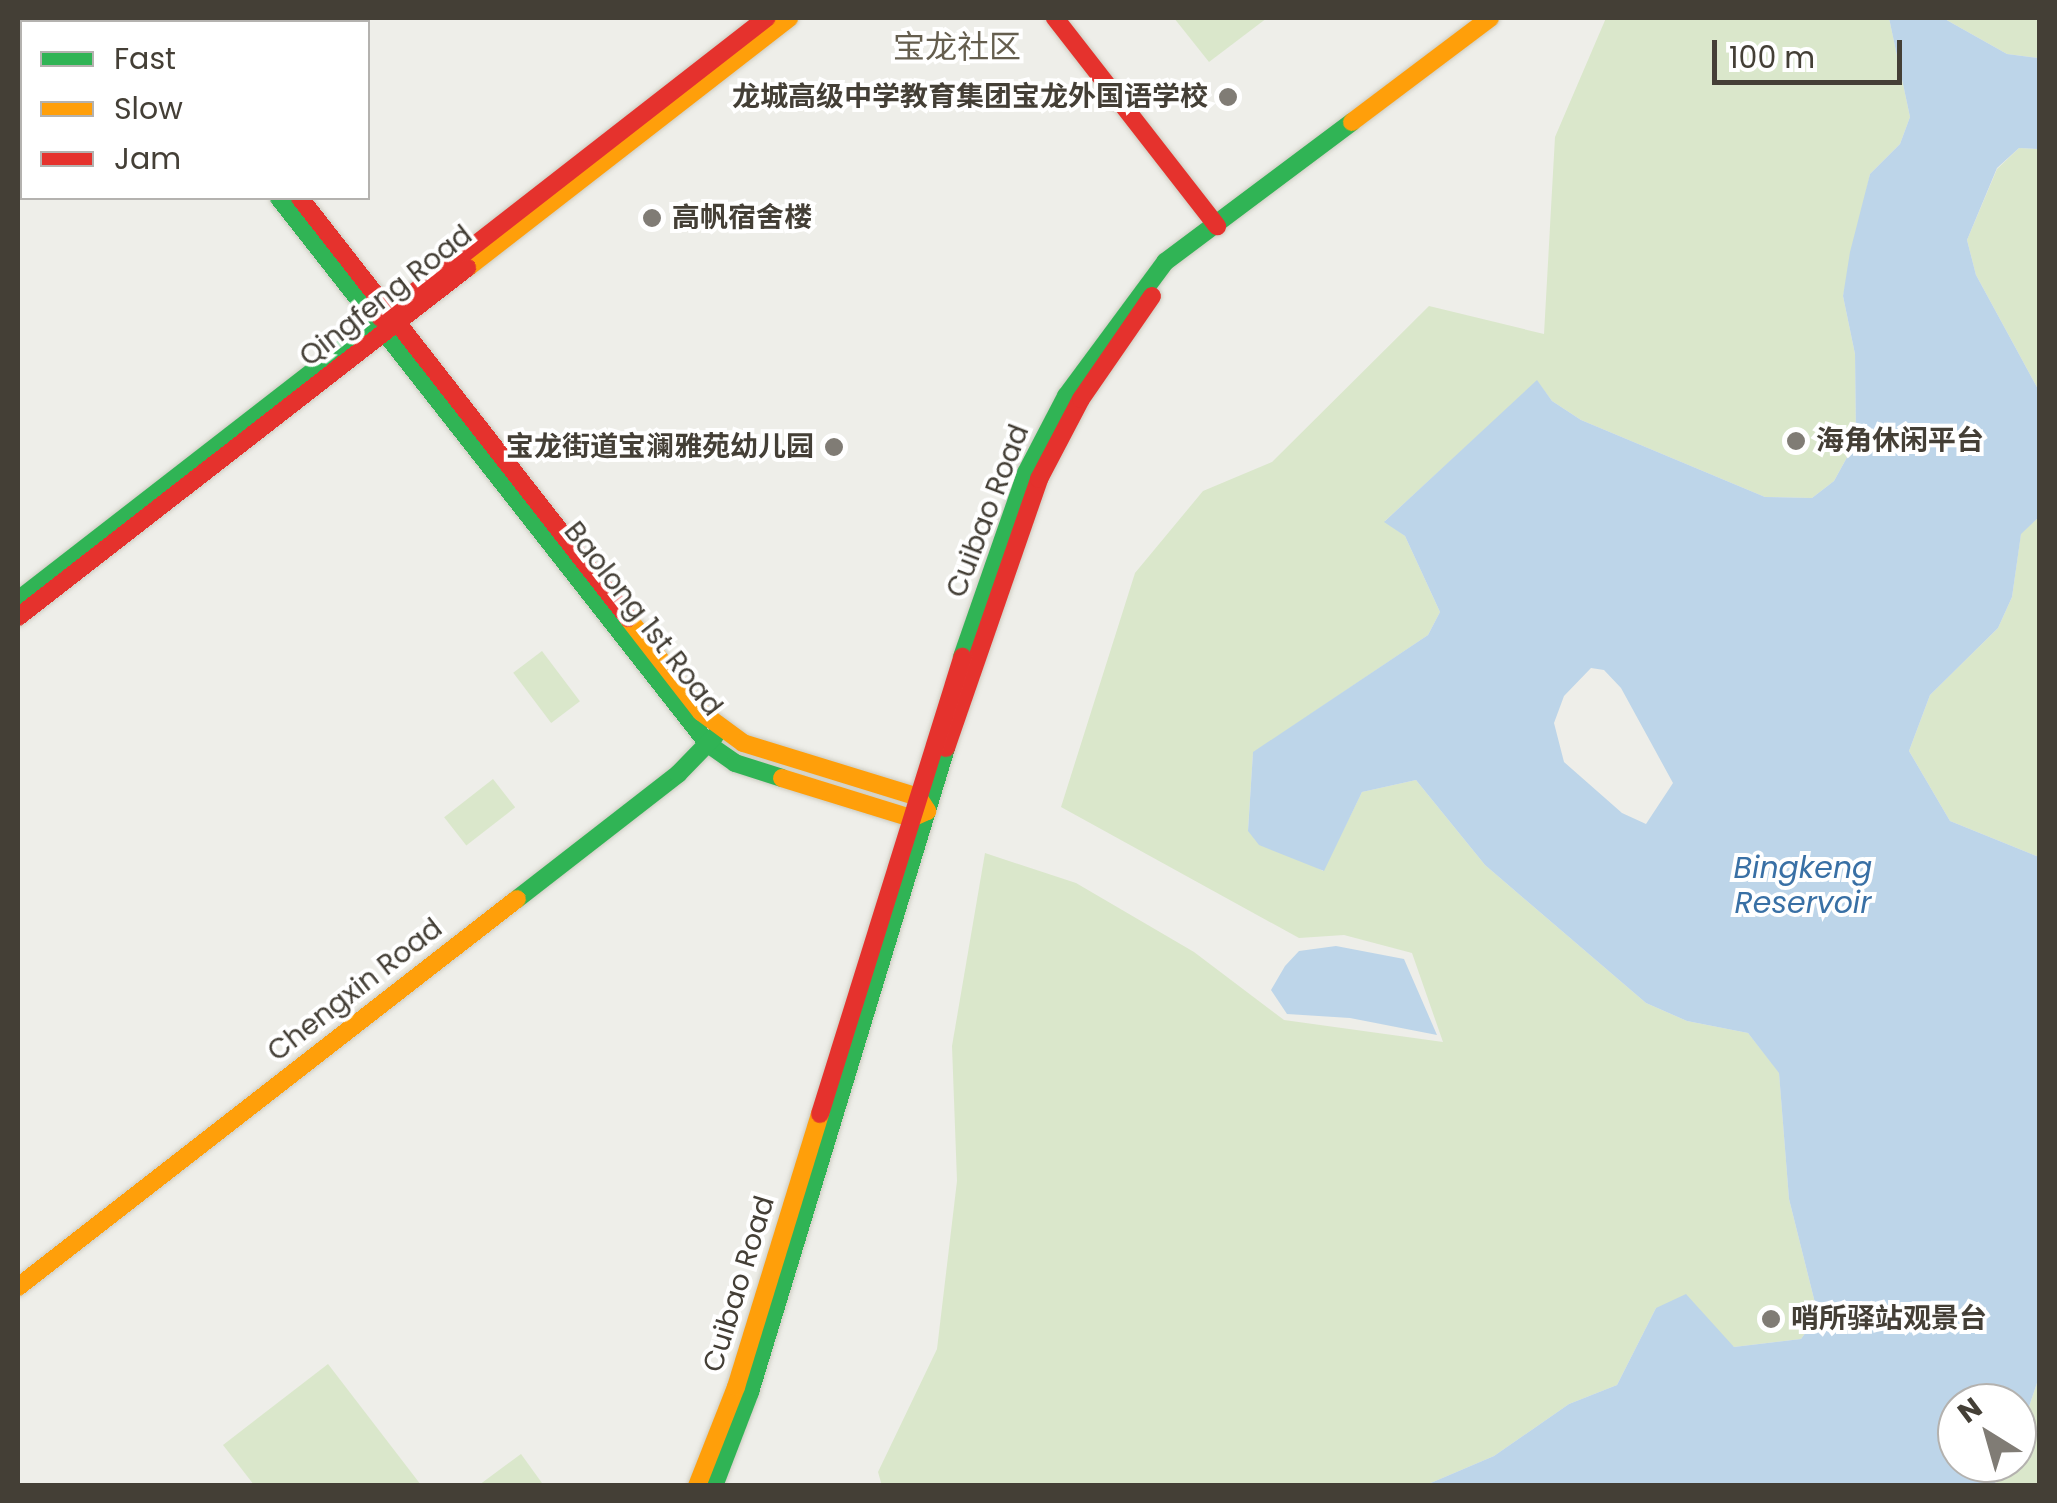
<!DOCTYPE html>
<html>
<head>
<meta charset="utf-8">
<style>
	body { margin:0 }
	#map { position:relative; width:2057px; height:1503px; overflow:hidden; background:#eeeee9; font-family:Poppins,"Noto Sans SC",sans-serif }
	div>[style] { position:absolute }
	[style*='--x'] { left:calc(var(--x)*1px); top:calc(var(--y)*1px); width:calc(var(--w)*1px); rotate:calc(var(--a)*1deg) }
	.green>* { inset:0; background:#dae7cb; transform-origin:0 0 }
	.water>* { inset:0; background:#bdd5e9 }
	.roads { filter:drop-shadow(0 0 2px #cccbc0) drop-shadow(0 0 2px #cccbc0) }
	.fast>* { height:18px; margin:-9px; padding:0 9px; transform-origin:9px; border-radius:9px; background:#30b455 }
	.slow>* { height:18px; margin:-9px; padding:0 9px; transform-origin:9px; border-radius:9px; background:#ff9f0a }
	.jam>* { height:18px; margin:-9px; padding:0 9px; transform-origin:9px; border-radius:9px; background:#e5322d }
	.dots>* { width:28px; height:28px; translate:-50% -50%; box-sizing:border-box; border:5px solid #fff; border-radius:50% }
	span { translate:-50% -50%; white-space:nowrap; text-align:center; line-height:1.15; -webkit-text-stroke:8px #fff; paint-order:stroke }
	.poi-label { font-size:28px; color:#443f36; font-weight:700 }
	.right { translate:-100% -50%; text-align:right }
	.left { translate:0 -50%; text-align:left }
	.street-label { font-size:28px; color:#443f36 }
	.water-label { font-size:30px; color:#3970a5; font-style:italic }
	.quarter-label { font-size:32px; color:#655e4e }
	.frame { position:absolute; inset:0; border:20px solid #443f36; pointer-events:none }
	.legend { position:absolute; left:20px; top:20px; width:350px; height:180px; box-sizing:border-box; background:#fff; border:2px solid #b4b2af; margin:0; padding:12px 18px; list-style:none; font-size:30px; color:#443f36 }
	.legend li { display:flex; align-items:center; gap:20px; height:50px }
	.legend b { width:50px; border:2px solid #b4b2af }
	.north { position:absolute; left:1937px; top:1383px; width:100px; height:100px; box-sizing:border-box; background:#fff; border:2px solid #b4b2af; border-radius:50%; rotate:323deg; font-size:28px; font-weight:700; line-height:40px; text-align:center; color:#443f36 }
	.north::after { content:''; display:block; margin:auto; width:35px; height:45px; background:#807c75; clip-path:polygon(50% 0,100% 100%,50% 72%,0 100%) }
	.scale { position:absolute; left:1712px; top:40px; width:190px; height:45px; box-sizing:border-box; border:5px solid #443f36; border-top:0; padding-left:12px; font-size:30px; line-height:35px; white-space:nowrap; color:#443f36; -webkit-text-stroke:8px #fff; paint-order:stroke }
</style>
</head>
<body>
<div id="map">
	<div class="green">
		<div style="clip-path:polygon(1174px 18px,1267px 18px,1209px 62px)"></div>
		<div style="clip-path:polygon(1606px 18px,1889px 18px,1910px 117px,1900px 144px,1870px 174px,1843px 296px,1855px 354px,1856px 441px,1834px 481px,1812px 498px,1765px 497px,1581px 420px,1552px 401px,1537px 381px,1385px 521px,1405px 536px,1440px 612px,1428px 635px,1253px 753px,1248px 830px,1323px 871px,1362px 792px,1416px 780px,1485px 865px,1646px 1003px,1687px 1021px,1748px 1033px,1779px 1072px,1789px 1199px,1818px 1315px,1801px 1339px,1734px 1347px,1656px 1308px,1617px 1385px,1569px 1404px,1494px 1456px,1426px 1485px,882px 1486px,878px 1472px,937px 1349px,957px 1181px,952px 1046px,985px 853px,1076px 883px,1194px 952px,1284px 1020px,1443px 1042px,1412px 953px,1344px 935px,1299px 938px,1061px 807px,1135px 573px,1203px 491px,1272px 462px,1429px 306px,1544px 334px,1555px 137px)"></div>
		<div style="clip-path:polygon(1943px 18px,2039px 18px,2039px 58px,2007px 54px)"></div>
		<div style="clip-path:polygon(2019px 148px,2039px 149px,2039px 391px,1976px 275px,1967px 240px,1997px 169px)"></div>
		<div style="clip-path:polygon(2039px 517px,2039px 857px,1950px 821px,1909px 751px,1930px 695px,1998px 628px,2012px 597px,2021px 533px)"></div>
		<div style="left:542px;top:651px;width:63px;height:36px;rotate:53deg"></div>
		<div style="left:493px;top:779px;width:36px;height:62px;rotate:52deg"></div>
		<div style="clip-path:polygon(328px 1364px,421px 1485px,254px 1485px,223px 1445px)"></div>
		<div style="clip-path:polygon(2039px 1377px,2039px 1485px,1993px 1486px,2017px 1463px,2017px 1442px)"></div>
		<div style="clip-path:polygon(521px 1454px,542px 1483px,479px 1485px)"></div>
	</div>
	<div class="water">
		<div style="clip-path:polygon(evenodd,1889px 18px,1943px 18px,2007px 54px,2039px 58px,2039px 149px,2019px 148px,1997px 168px,1967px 240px,1976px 275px,2039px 391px,2039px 517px,2021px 534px,2012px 597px,1998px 628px,1930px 695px,1909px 751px,1950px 821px,2039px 857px,2039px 1377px,2017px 1442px,2017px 1403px,1957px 1403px,1957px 1463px,2010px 1463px,1993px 1485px,1426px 1485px,1494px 1456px,1569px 1404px,1617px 1385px,1656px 1308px,1686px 1294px,1734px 1347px,1801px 1339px,1818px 1315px,1789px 1199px,1779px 1073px,1748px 1033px,1687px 1021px,1646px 1003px,1485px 865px,1416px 780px,1362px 792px,1324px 871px,1259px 845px,1248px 831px,1253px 752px,1428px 635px,1440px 612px,1405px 536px,1384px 522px,1537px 380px,1552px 401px,1581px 420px,1765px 497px,1812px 498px,1834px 481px,1856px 441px,1855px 354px,1843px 296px,1850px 252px,1870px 174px,1900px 144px,1910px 117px,1889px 18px,1591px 668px,1604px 670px,1621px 688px,1673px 783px,1646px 824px,1622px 813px,1564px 762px,1554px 723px,1564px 696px,1591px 668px)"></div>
		<div style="clip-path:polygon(1336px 946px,1404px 959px,1437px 1035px,1350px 1018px,1287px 1014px,1271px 990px,1285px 966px,1299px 951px)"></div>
	</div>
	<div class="roads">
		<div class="fast">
			<div style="--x:279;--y:198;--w:694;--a:51.84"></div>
			<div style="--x:708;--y:744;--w:33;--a:35"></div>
			<div style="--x:735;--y:763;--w:49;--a:17.7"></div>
			<div style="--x:18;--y:600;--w:460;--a:-37.8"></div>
			<div style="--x:962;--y:657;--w:195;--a:-70.8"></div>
			<div style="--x:1026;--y:473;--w:87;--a:-62.5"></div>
			<div style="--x:1066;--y:396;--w:167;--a:-53.5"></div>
			<div style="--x:1165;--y:262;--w:234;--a:-36.8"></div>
			<div style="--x:517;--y:899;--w:204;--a:-37.8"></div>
			<div style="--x:678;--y:774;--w:53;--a:-45.8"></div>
			<div style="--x:714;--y:1486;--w:101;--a:-69"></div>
			<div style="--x:750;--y:1392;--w:673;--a:-73.07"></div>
		</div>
		<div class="slow">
			<div style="--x:161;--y:18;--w:5;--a:53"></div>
			<div style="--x:1352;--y:122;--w:173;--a:-37"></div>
			<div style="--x:467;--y:268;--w:408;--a:-37.8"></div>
			<div style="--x:628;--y:618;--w:119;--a:52.2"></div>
			<div style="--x:701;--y:712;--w:52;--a:36.4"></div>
			<div style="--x:743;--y:743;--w:183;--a:17.1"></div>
			<div style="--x:918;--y:797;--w:17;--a:57"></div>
			<div style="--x:927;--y:811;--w:17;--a:156"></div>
			<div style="--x:911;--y:818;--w:135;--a:-162.8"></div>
			<div style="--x:18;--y:1287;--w:632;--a:-37.87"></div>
			<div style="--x:697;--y:1486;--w:106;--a:-68.5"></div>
			<div style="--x:736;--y:1387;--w:286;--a:-72.9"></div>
		</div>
		<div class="jam">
			<div style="--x:138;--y:18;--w:6;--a:45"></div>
			<div style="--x:1055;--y:18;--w:264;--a:52.1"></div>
			<div style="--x:300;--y:198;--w:533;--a:52.01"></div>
			<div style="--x:381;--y:318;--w:489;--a:-37.9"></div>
			<div style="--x:18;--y:617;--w:569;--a:-37.86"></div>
			<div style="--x:946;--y:748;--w:285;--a:-70.9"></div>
			<div style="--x:1039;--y:479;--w:90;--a:-62.3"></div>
			<div style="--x:1081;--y:399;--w:125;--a:-55.4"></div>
			<div style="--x:820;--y:1114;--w:479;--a:-72.7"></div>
		</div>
	</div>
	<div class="dots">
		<div style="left:1228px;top:97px;background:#807c75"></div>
		<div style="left:652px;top:218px;background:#807c75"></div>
		<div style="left:1796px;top:441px;background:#807c75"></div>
		<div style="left:834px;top:447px;background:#807c75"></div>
		<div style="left:1771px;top:1319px;background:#807c75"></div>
	</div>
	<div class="poi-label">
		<span class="right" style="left:1208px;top:97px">龙城高级中学教育集团宝龙外国语学校</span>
		<span class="left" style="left:672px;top:218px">高帆宿舍楼</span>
		<span class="left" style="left:1816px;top:441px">海角休闲平台</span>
		<span class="right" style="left:814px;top:447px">宝龙街道宝澜雅苑幼儿园</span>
		<span class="left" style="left:1791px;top:1319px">哨所驿站观景台</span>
	</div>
	<div class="street-label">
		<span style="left:386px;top:296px;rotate:-38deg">Qingfeng Road</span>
		<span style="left:988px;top:511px;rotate:-69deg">Cuibao Road</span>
		<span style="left:643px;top:619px;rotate:52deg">Baolong 1st Road</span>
		<span style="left:355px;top:990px;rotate:-38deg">Chengxin Road</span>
		<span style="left:739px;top:1284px;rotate:-73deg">Cuibao Road</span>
	</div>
	<div class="water-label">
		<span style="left:1803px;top:885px">Bingkeng<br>Reservoir</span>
	</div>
	<div class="quarter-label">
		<span style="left:957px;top:47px">宝龙社区</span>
	</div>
	<div class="frame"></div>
	<ul class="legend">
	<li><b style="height:12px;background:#30b455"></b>Fast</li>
	<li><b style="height:12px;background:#ff9f0a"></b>Slow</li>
	<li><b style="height:12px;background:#e5322d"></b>Jam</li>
	</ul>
	<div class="north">N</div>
	<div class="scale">100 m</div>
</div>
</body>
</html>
